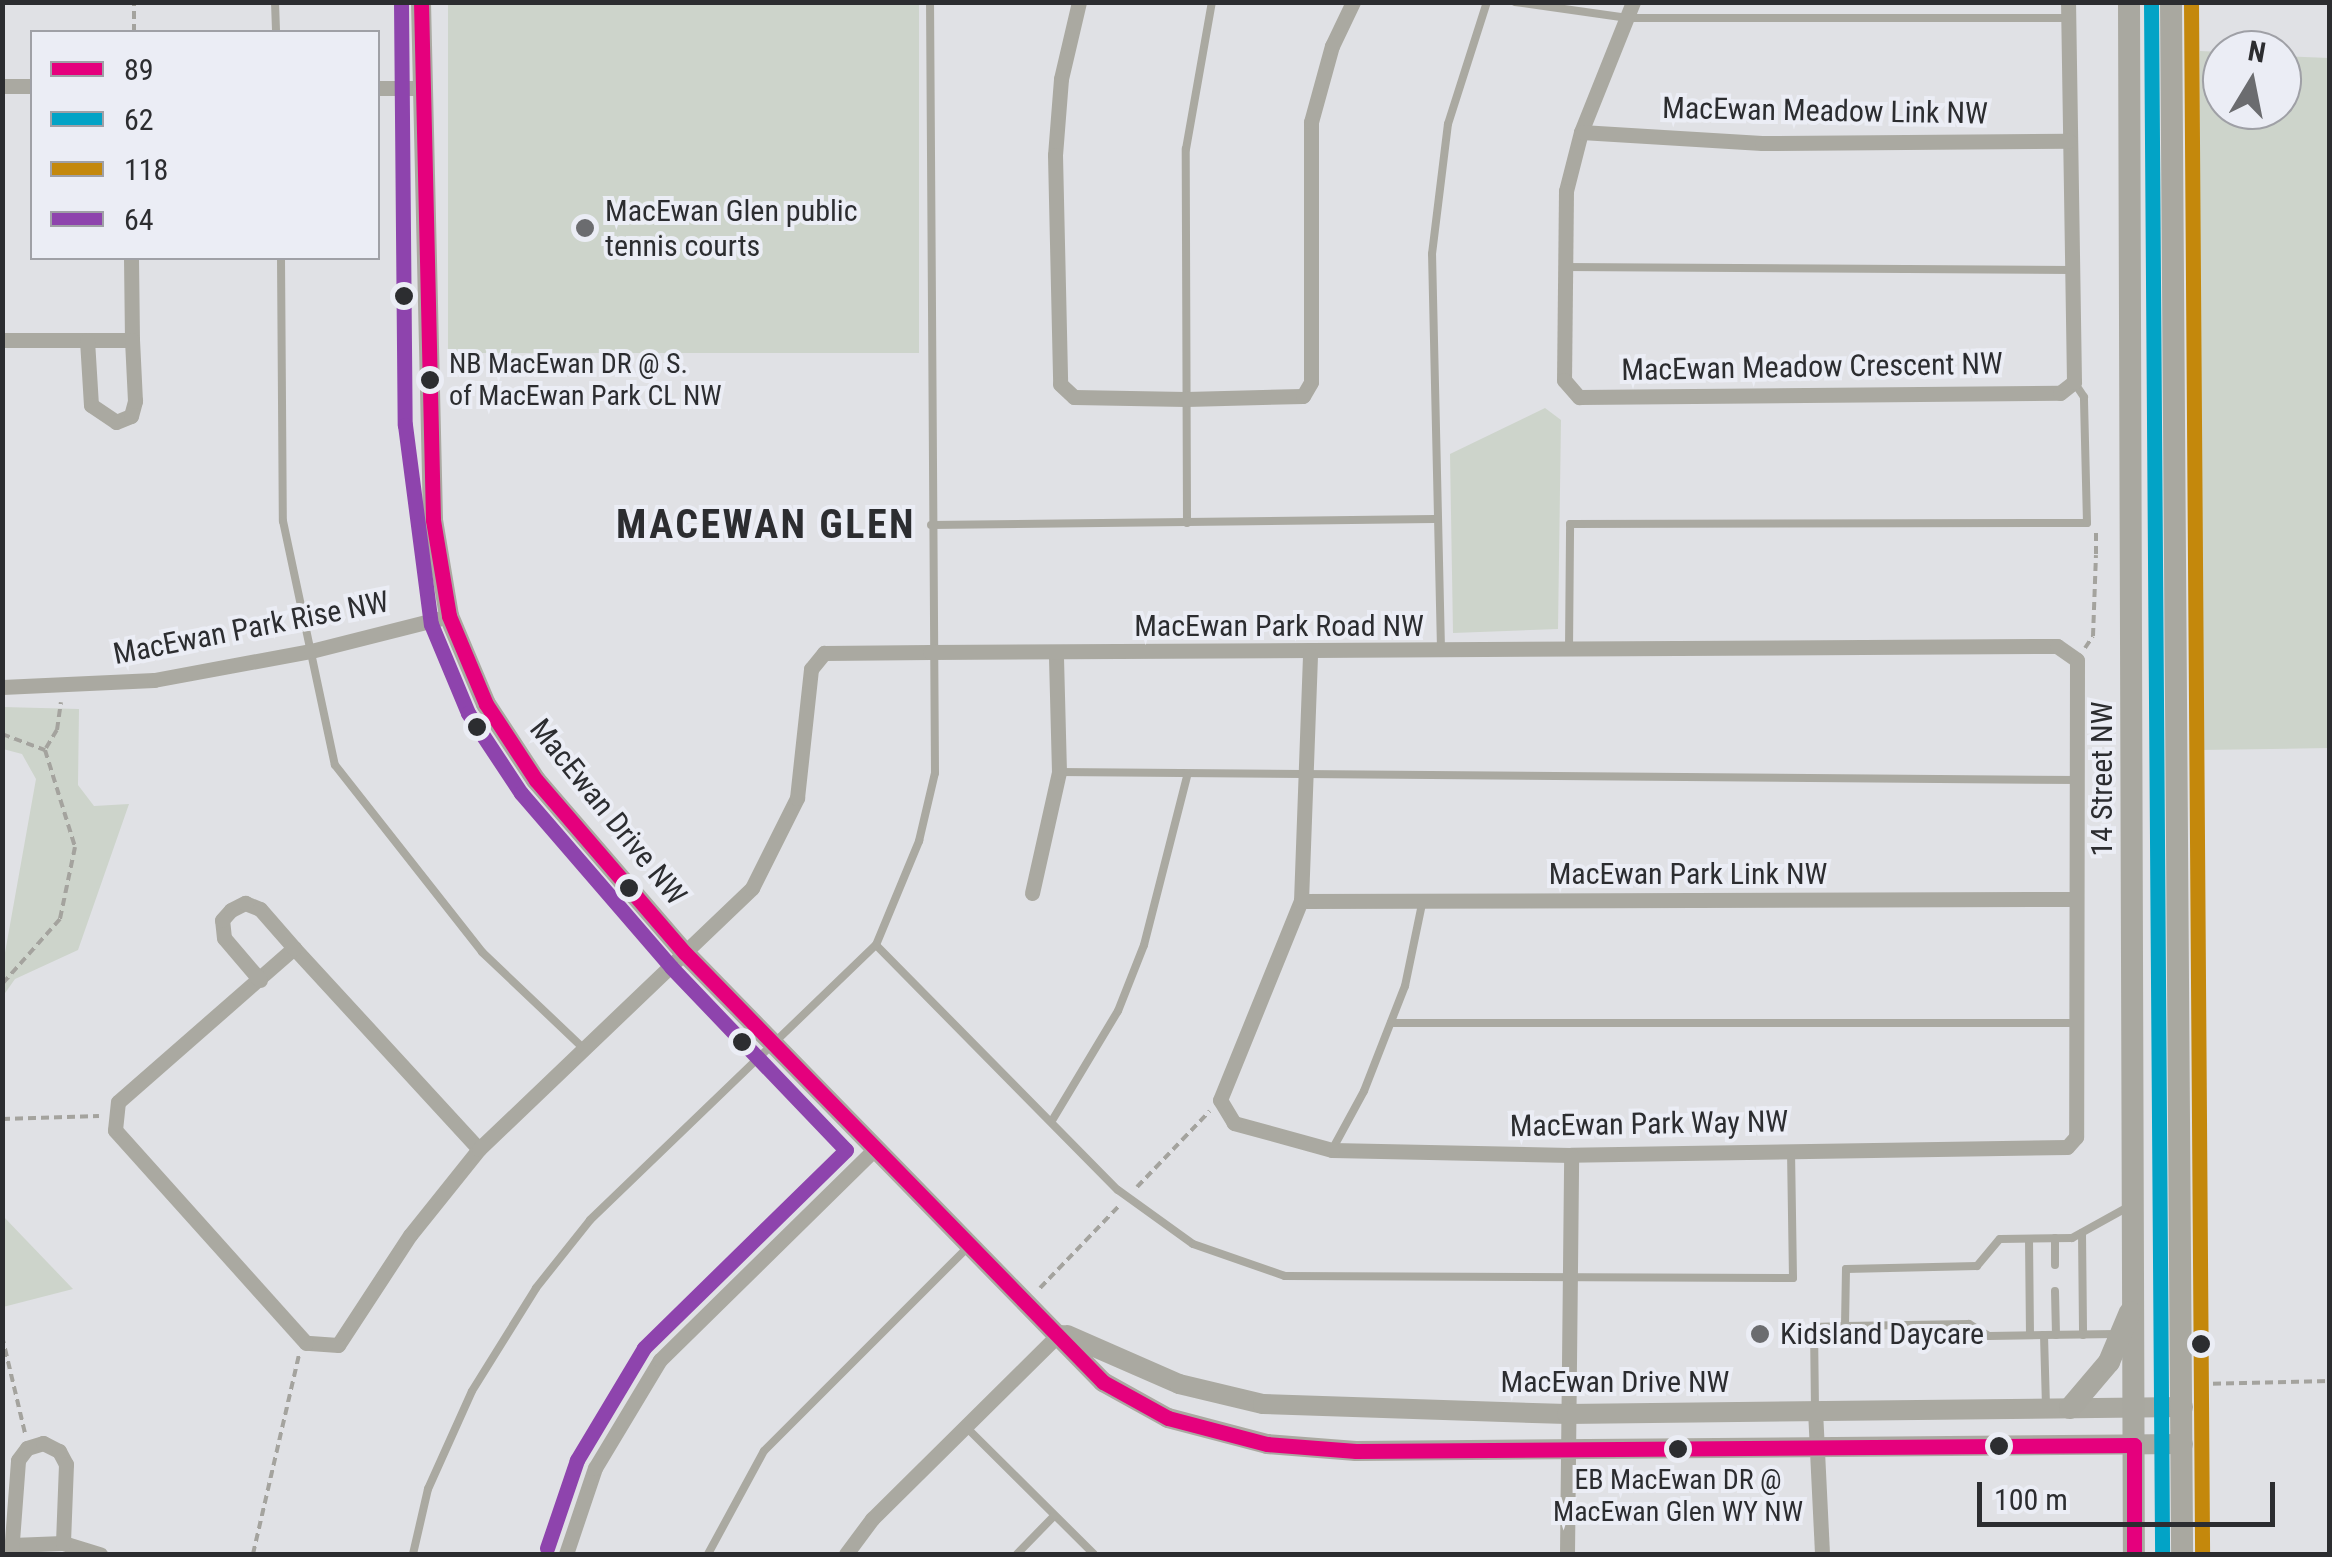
<!DOCTYPE html>
<html>
<head>
<meta charset="utf-8">
<style>
	body { margin:0 }
	#map { position:relative; width:2332px; height:1557px; overflow:hidden; background:#e0e1e5; font-family:"Roboto Condensed",sans-serif }
	div>[style] { position:absolute }
	[style*='--x'] { left:calc(var(--x)*1px); top:calc(var(--y)*1px); width:calc(var(--w)*1px); rotate:calc(var(--a)*1deg) }
	.green>* { inset:0; background:#cdd4cb; transform-origin:0 0 }
	.path>* { height:4px; margin-top:-2px; transform-origin:0; background:repeating-linear-gradient(90deg,#a4a39e 0 8px,transparent 0 13px) }
	.service>* { height:8px; margin:-4px; padding:0 4px; transform-origin:4px; border-radius:4px; background:#aaa9a1 }
	.minor>* { height:15px; margin:-7.5px; padding:0 7.5px; transform-origin:7.5px; border-radius:7.5px; background:#aaa9a1 }
	.tertiary>* { height:20px; margin:-10px; padding:0 10px; transform-origin:10px; border-radius:10px; background:#aaa9a1 }
	.secondary>* { height:22px; margin:-11px; padding:0 11px; transform-origin:11px; border-radius:11px; background:#a9a8a0 }
	.bus-1>* { height:15px; margin:-7.5px; padding:0 7.5px; transform-origin:7.5px; border-radius:7.5px; background:#e5007d }
	.bus-2>* { height:15px; margin:-7.5px; padding:0 7.5px; transform-origin:7.5px; border-radius:7.5px; background:#02a3c6 }
	.bus-3>* { height:15px; margin:-7.5px; padding:0 7.5px; transform-origin:7.5px; border-radius:7.5px; background:#c4880c }
	.bus-4>* { height:15px; margin:-7.5px; padding:0 7.5px; transform-origin:7.5px; border-radius:7.5px; background:#8e44ad }
	.dots>* { width:28px; height:28px; translate:-50% -50%; box-sizing:border-box; border:5px solid #ebedf5; border-radius:50% }
	span { translate:-50% -50%; white-space:nowrap; text-align:center; line-height:1.15; -webkit-text-stroke:8px #ebedf5; paint-order:stroke }
	.bus-label { font-size:28px; color:#2c2d30 }
	.left { translate:0 -50%; text-align:left }
	.street-label { font-size:30px; color:#2c2d30 }
	.poi-label { font-size:30px; color:#2c2d30 }
	.district-label { font-size:40px; color:#2c2d30; font-weight:700; letter-spacing:2.5px }
	.frame { position:absolute; inset:0; border:5px solid #2c2d30; pointer-events:none }
	.legend { position:absolute; left:30px; top:30px; width:350px; height:230px; box-sizing:border-box; background:#ebedf5; border:2px solid #9fa0a6; margin:0; padding:12px 18px; list-style:none; font-size:30px; color:#2c2d30 }
	.legend li { display:flex; align-items:center; gap:20px; height:50px }
	.legend b { width:50px; border:2px solid #9fa0a6 }
	.north { position:absolute; left:2202px; top:30px; width:100px; height:100px; box-sizing:border-box; background:#ebedf5; border:2px solid #9fa0a6; border-radius:50%; rotate:10deg; font-size:28px; font-weight:700; line-height:40px; text-align:center; color:#2c2d30 }
	.north::after { content:''; display:block; margin:auto; width:35px; height:45px; background:#6b6c6f; clip-path:polygon(50% 0,100% 100%,50% 72%,0 100%) }
	.scale { position:absolute; left:1977px; top:1482px; width:298px; height:45px; box-sizing:border-box; border:5px solid #2c2d30; border-top:0; padding-left:12px; font-size:30px; line-height:35px; white-space:nowrap; color:#2c2d30; -webkit-text-stroke:8px #ebedf5; paint-order:stroke }
</style>
</head>
<body>
<div id="map">
	<div class="green">
		<div style="left:448px;top:3px;width:471px;height:350px"></div>
		<div style="clip-path:polygon(2200px 51px,2222px 52px,2222px 110px,2282px 110px,2282px 56px,2329px 58px,2329px 748px,2200px 750px)"></div>
		<div style="clip-path:polygon(1545px 408px,1561px 420px,1558px 629px,1453px 633px,1450px 454px)"></div>
		<div style="clip-path:polygon(3px 707px,79px 709px,78px 785px,94px 806px,129px 804px,78px 950px,15px 979px,3px 996px,3px 964px,36px 779px,22px 754px,3px 749px)"></div>
		<div style="clip-path:polygon(3px 1216px,73px 1289px,3px 1307px)"></div>
	</div>
	<div class="path">
		<div style="--x:134;--y:32;--w:30;--a:-90"></div>
		<div style="--x:2096;--y:533;--w:21;--a:90"></div>
		<div style="--x:2085;--y:648;--w:14;--a:-56"></div>
		<div style="--x:2093;--y:636;--w:81;--a:-87.9"></div>
		<div style="--x:2;--y:734;--w:46;--a:20.4"></div>
		<div style="--x:45;--y:750;--w:102;--a:72.8"></div>
		<div style="--x:75;--y:847;--w:74;--a:101.8"></div>
		<div style="--x:60;--y:919;--w:87;--a:131.7"></div>
		<div style="--x:46;--y:748;--w:21;--a:-59"></div>
		<div style="--x:57;--y:730;--w:28;--a:-82"></div>
		<div style="--x:2;--y:1119;--w:97;--a:-1.8"></div>
		<div style="--x:1137;--y:1187;--w:105;--a:-46.2"></div>
		<div style="--x:1040;--y:1288;--w:115;--a:-46.1"></div>
		<div style="--x:2;--y:1336;--w:100;--a:76.7"></div>
		<div style="--x:2200;--y:1384;--w:130;--a:-1.3"></div>
		<div style="--x:253;--y:1554;--w:204;--a:-77"></div>
	</div>
	<div class="service">
		<div style="--x:275;--y:2;--w:30;--a:88"></div>
		<div style="--x:1515;--y:2;--w:114;--a:8.1"></div>
		<div style="--x:1628;--y:18;--w:440;--a:0"></div>
		<div style="--x:281;--y:258;--w:263;--a:89.6"></div>
		<div style="--x:283;--y:521;--w:249;--a:78"></div>
		<div style="--x:335;--y:765;--w:238;--a:51.8"></div>
		<div style="--x:482;--y:952;--w:137;--a:43.5"></div>
		<div style="--x:1564;--y:267;--w:508;--a:0.34"></div>
		<div style="--x:1187;--y:523;--w:374;--a:-90.2"></div>
		<div style="--x:1186;--y:149;--w:149;--a:-80"></div>
		<div style="--x:931;--y:525;--w:503;--a:-0.68"></div>
		<div style="--x:1441;--y:649;--w:395;--a:-91.3"></div>
		<div style="--x:1432;--y:254;--w:131;--a:-83"></div>
		<div style="--x:1448;--y:124;--w:128;--a:-72.3"></div>
		<div style="--x:1569;--y:649;--w:125;--a:-89.5"></div>
		<div style="--x:1570;--y:524;--w:517;--a:-0.11"></div>
		<div style="--x:2087;--y:523;--w:126;--a:-91.4"></div>
		<div style="--x:2084;--y:397;--w:18;--a:-124"></div>
		<div style="--x:1059;--y:772;--w:1020;--a:0.45"></div>
		<div style="--x:876;--y:945;--w:344;--a:45.4"></div>
		<div style="--x:1118;--y:1190;--w:92;--a:35.8"></div>
		<div style="--x:1193;--y:1244;--w:97;--a:19.2"></div>
		<div style="--x:1285;--y:1276;--w:508;--a:0.23"></div>
		<div style="--x:1793;--y:1278;--w:128;--a:-90.9"></div>
		<div style="--x:1391;--y:1023;--w:684;--a:0"></div>
		<div style="--x:1053;--y:1119;--w:126;--a:-59"></div>
		<div style="--x:1118;--y:1011;--w:71;--a:-68.5"></div>
		<div style="--x:1144;--y:945;--w:174;--a:-75.7"></div>
		<div style="--x:1332;--y:1150;--w:67;--a:-61.5"></div>
		<div style="--x:1364;--y:1091;--w:113;--a:-68.7"></div>
		<div style="--x:1405;--y:986;--w:84;--a:-78.3"></div>
		<div style="--x:2082;--y:1233;--w:102;--a:89.4"></div>
		<div style="--x:2055;--y:1238;--w:27;--a:90"></div>
		<div style="--x:2029;--y:1239;--w:96;--a:89.4"></div>
		<div style="--x:2055;--y:1291;--w:44;--a:88.7"></div>
		<div style="--x:1845;--y:1326;--w:124;--a:-0.9"></div>
		<div style="--x:1969;--y:1324;--w:23;--a:31"></div>
		<div style="--x:1989;--y:1336;--w:55;--a:-1"></div>
		<div style="--x:2044;--y:1335;--w:73;--a:88.4"></div>
		<div style="--x:2044;--y:1335;--w:72;--a:-0.8"></div>
		<div style="--x:1815;--y:1409;--w:82;--a:-90.7"></div>
		<div style="--x:1814;--y:1327;--w:31;--a:-2"></div>
		<div style="--x:1845;--y:1326;--w:57;--a:-89"></div>
		<div style="--x:1846;--y:1269;--w:131;--a:-1.3"></div>
		<div style="--x:1977;--y:1266;--w:35;--a:-50"></div>
		<div style="--x:2000;--y:1239;--w:72;--a:-0.8"></div>
		<div style="--x:2072;--y:1238;--w:66;--a:-28.9"></div>
		<div style="--x:966;--y:1427;--w:180;--a:44.8"></div>
		<div style="--x:413;--y:1554;--w:67;--a:-77"></div>
		<div style="--x:428;--y:1489;--w:107;--a:-65.8"></div>
		<div style="--x:472;--y:1391;--w:121;--a:-58.1"></div>
		<div style="--x:536;--y:1288;--w:87;--a:-51.5"></div>
		<div style="--x:590;--y:1220;--w:397;--a:-43.9"></div>
		<div style="--x:876;--y:945;--w:113;--a:-67.5"></div>
		<div style="--x:919;--y:841;--w:70;--a:-76.8"></div>
		<div style="--x:935;--y:773;--w:771;--a:-90.37"></div>
		<div style="--x:708;--y:1554;--w:117;--a:-61.5"></div>
		<div style="--x:764;--y:1451;--w:287;--a:-45"></div>
		<div style="--x:1017;--y:1554;--w:52;--a:-45.8"></div>
	</div>
	<div class="minor">
		<div style="--x:1079;--y:2;--w:79;--a:103.2"></div>
		<div style="--x:1061;--y:79;--w:76;--a:94.5"></div>
		<div style="--x:1055;--y:155;--w:229;--a:88.7"></div>
		<div style="--x:1060;--y:384;--w:19;--a:43"></div>
		<div style="--x:1074;--y:397;--w:112;--a:1"></div>
		<div style="--x:1186;--y:399;--w:117;--a:-1.5"></div>
		<div style="--x:1303;--y:396;--w:16;--a:-60"></div>
		<div style="--x:1311;--y:382;--w:260;--a:-90"></div>
		<div style="--x:1311;--y:122;--w:79;--a:-74.6"></div>
		<div style="--x:1332;--y:46;--w:49;--a:-64.5"></div>
		<div style="--x:1633;--y:2;--w:140;--a:111.8"></div>
		<div style="--x:1581;--y:132;--w:61;--a:104.3"></div>
		<div style="--x:1566;--y:191;--w:189;--a:90.6"></div>
		<div style="--x:1564;--y:380;--w:23;--a:49"></div>
		<div style="--x:1579;--y:397;--w:481;--a:-0.5"></div>
		<div style="--x:2060;--y:393;--w:18;--a:-38"></div>
		<div style="--x:2074;--y:382;--w:380;--a:-90.9"></div>
		<div style="--x:2;--y:86;--w:30;--a:0"></div>
		<div style="--x:378;--y:88;--w:46;--a:0"></div>
		<div style="--x:1581;--y:132;--w:181;--a:3.5"></div>
		<div style="--x:1762;--y:143;--w:307;--a:-0.4"></div>
		<div style="--x:2;--y:340;--w:130;--a:0"></div>
		<div style="--x:132;--y:340;--w:82;--a:-90.7"></div>
		<div style="--x:87;--y:340;--w:65;--a:86.5"></div>
		<div style="--x:91;--y:405;--w:30;--a:34"></div>
		<div style="--x:116;--y:422;--w:16;--a:-22"></div>
		<div style="--x:131;--y:416;--w:16;--a:-75"></div>
		<div style="--x:135;--y:401;--w:61;--a:-92.8"></div>
		<div style="--x:2;--y:687;--w:152;--a:-2.6"></div>
		<div style="--x:154;--y:680;--w:160;--a:-10.5"></div>
		<div style="--x:311;--y:651;--w:142;--a:-14.2"></div>
		<div style="--x:1032;--y:893;--w:124;--a:-77.4"></div>
		<div style="--x:1059;--y:772;--w:118;--a:-91.5"></div>
		<div style="--x:1301;--y:901;--w:775;--a:-0.15"></div>
		<div style="--x:294;--y:948;--w:273;--a:47.4"></div>
		<div style="--x:479;--y:1149;--w:110;--a:128.7"></div>
		<div style="--x:410;--y:1235;--w:131;--a:123.2"></div>
		<div style="--x:338;--y:1345;--w:32;--a:-176"></div>
		<div style="--x:306;--y:1343;--w:286;--a:-131.9"></div>
		<div style="--x:115;--y:1130;--w:28;--a:-84"></div>
		<div style="--x:118;--y:1102;--w:234;--a:-41.2"></div>
		<div style="--x:260;--y:980;--w:55;--a:-130.6"></div>
		<div style="--x:224;--y:938;--w:18;--a:-96"></div>
		<div style="--x:222;--y:920;--w:13;--a:-48"></div>
		<div style="--x:231;--y:910;--w:16;--a:-27"></div>
		<div style="--x:245;--y:903;--w:16;--a:22"></div>
		<div style="--x:260;--y:909;--w:52;--a:48.9"></div>
		<div style="--x:479;--y:1149;--w:378;--a:-43.7"></div>
		<div style="--x:752;--y:888;--w:101;--a:-63.4"></div>
		<div style="--x:797;--y:798;--w:130;--a:-83.8"></div>
		<div style="--x:811;--y:669;--w:21;--a:-51"></div>
		<div style="--x:824;--y:653;--w:106;--a:-0.5"></div>
		<div style="--x:930;--y:652;--w:1127;--a:-0.31"></div>
		<div style="--x:2057;--y:646;--w:24;--a:35"></div>
		<div style="--x:2077;--y:660;--w:477;--a:90.1"></div>
		<div style="--x:2076;--y:1137;--w:13;--a:132"></div>
		<div style="--x:2067;--y:1147;--w:496;--a:179.1"></div>
		<div style="--x:1571;--y:1155;--w:239;--a:-178.8"></div>
		<div style="--x:1332;--y:1150;--w:102;--a:-164.6"></div>
		<div style="--x:1234;--y:1123;--w:27;--a:-121"></div>
		<div style="--x:1220;--y:1100;--w:215;--a:-67.9"></div>
		<div style="--x:1301;--y:901;--w:246;--a:-87.9"></div>
		<div style="--x:1815;--y:1410;--w:144;--a:87.2"></div>
		<div style="--x:12;--y:1545;--w:51;--a:-2.2"></div>
		<div style="--x:63;--y:1543;--w:39;--a:17"></div>
		<div style="--x:11;--y:1554;--w:94;--a:-85.7"></div>
		<div style="--x:18;--y:1460;--w:15;--a:-53"></div>
		<div style="--x:27;--y:1448;--w:17;--a:-17"></div>
		<div style="--x:43;--y:1443;--w:18;--a:27"></div>
		<div style="--x:59;--y:1451;--w:15;--a:62"></div>
		<div style="--x:66;--y:1464;--w:79;--a:92.2"></div>
		<div style="--x:566;--y:1554;--w:91;--a:-71.4"></div>
		<div style="--x:595;--y:1468;--w:126;--a:-59"></div>
		<div style="--x:660;--y:1360;--w:300;--a:-44.5"></div>
		<div style="--x:846;--y:1554;--w:44;--a:-53.4"></div>
		<div style="--x:872;--y:1519;--w:266;--a:-44.7"></div>
		<div style="--x:1567;--y:1554;--w:399;--a:-89.4"></div>
	</div>
	<div class="tertiary">
		<div style="--x:421;--y:2;--w:518;--a:88.67"></div>
		<div style="--x:433;--y:520;--w:97;--a:80.5"></div>
		<div style="--x:449;--y:616;--w:95;--a:67.2"></div>
		<div style="--x:486;--y:704;--w:91;--a:56.7"></div>
		<div style="--x:536;--y:780;--w:228;--a:49.3"></div>
		<div style="--x:685;--y:953;--w:599;--a:45.74"></div>
		<div style="--x:1103;--y:1382;--w:74;--a:29"></div>
		<div style="--x:1168;--y:1418;--w:102;--a:14.7"></div>
		<div style="--x:1267;--y:1444;--w:89;--a:4.5"></div>
		<div style="--x:1356;--y:1451;--w:827;--a:-0.48"></div>
		<div style="--x:1067;--y:1335;--w:122;--a:23.6"></div>
		<div style="--x:1179;--y:1384;--w:86;--a:13.4"></div>
		<div style="--x:1263;--y:1404;--w:304;--a:1.9"></div>
		<div style="--x:1567;--y:1414;--w:616;--a:-0.65"></div>
	</div>
	<div class="secondary">
		<div style="--x:2129;--y:2;--w:1552;--a:89.82"></div>
		<div style="--x:2171;--y:2;--w:1552;--a:89.59"></div>
		<div style="--x:2070;--y:1408;--w:60;--a:-49.7"></div>
		<div style="--x:2109;--y:1362;--w:54;--a:-67.2"></div>
	</div>
	<div class="bus-1">
		<div style="--x:421;--y:2;--w:518;--a:88.67"></div>
		<div style="--x:433;--y:520;--w:97;--a:80.5"></div>
		<div style="--x:449;--y:616;--w:95;--a:67.2"></div>
		<div style="--x:486;--y:704;--w:91;--a:56.7"></div>
		<div style="--x:536;--y:780;--w:228;--a:49.3"></div>
		<div style="--x:685;--y:953;--w:599;--a:45.74"></div>
		<div style="--x:1103;--y:1382;--w:74;--a:29"></div>
		<div style="--x:1168;--y:1418;--w:102;--a:14.7"></div>
		<div style="--x:1267;--y:1444;--w:89;--a:4.5"></div>
		<div style="--x:1356;--y:1451;--w:778;--a:-0.44"></div>
		<div style="--x:2134;--y:1445;--w:109;--a:90"></div>
	</div>
	<div class="bus-2">
		<div style="--x:2151;--y:2;--w:1552;--a:89.59"></div>
	</div>
	<div class="bus-3">
		<div style="--x:2191;--y:2;--w:1552;--a:89.59"></div>
	</div>
	<div class="bus-4">
		<div style="--x:401;--y:2;--w:423;--a:89.5"></div>
		<div style="--x:405;--y:425;--w:201;--a:82.6"></div>
		<div style="--x:431;--y:624;--w:96;--a:67.4"></div>
		<div style="--x:468;--y:713;--w:96;--a:56.5"></div>
		<div style="--x:521;--y:793;--w:230;--a:49.2"></div>
		<div style="--x:671;--y:967;--w:253;--a:46.3"></div>
		<div style="--x:846;--y:1150;--w:283;--a:135.6"></div>
		<div style="--x:644;--y:1348;--w:131;--a:120.9"></div>
		<div style="--x:577;--y:1460;--w:93;--a:108.8"></div>
	</div>
	<div class="dots">
		<div style="left:585px;top:228px;background:#6b6c6f"></div>
		<div style="left:404px;top:296px;background:#2c2d30"></div>
		<div style="left:430px;top:380px;background:#2c2d30"></div>
		<div style="left:477px;top:727px;background:#2c2d30"></div>
		<div style="left:629px;top:888px;background:#2c2d30"></div>
		<div style="left:742px;top:1042px;background:#2c2d30"></div>
		<div style="left:1760px;top:1334px;background:#6b6c6f"></div>
		<div style="left:2201px;top:1344px;background:#2c2d30"></div>
		<div style="left:1999px;top:1446px;background:#2c2d30"></div>
		<div style="left:1678px;top:1449px;background:#2c2d30"></div>
	</div>
	<div class="bus-label">
		<span class="left" style="left:449px;top:380px">NB MacEwan DR @ S.<br>of MacEwan Park CL NW</span>
		<span style="left:1678px;top:1496px">EB MacEwan DR @<br>MacEwan Glen WY NW</span>
	</div>
	<div class="street-label">
		<span style="left:1825px;top:111px;rotate:1deg">MacEwan Meadow Link NW</span>
		<span style="left:1812px;top:367px;rotate:-1deg">MacEwan Meadow Crescent NW</span>
		<span style="left:1279px;top:626px">MacEwan Park Road NW</span>
		<span style="left:251px;top:628px;rotate:-11deg">MacEwan Park Rise NW</span>
		<span style="left:2102px;top:779px;rotate:-90deg">14 Street NW</span>
		<span style="left:608px;top:812px;rotate:51deg">MacEwan Drive NW</span>
		<span style="left:1688px;top:874px">MacEwan Park Link NW</span>
		<span style="left:1649px;top:1124px;rotate:-1deg">MacEwan Park Way NW</span>
		<span style="left:1615px;top:1382px">MacEwan Drive NW</span>
	</div>
	<div class="poi-label">
		<span class="left" style="left:605px;top:228px">MacEwan Glen public<br>tennis courts</span>
		<span class="left" style="left:1780px;top:1334px">Kidsland Daycare</span>
	</div>
	<div class="district-label">
		<span style="left:766px;top:525px">MACEWAN GLEN</span>
	</div>
	<div class="frame"></div>
	<ul class="legend">
	<li><b style="height:12px;background:#e5007d"></b>89</li>
	<li><b style="height:12px;background:#02a3c6"></b>62</li>
	<li><b style="height:12px;background:#c4880c"></b>118</li>
	<li><b style="height:12px;background:#8e44ad"></b>64</li>
	</ul>
	<div class="north">N</div>
	<div class="scale">100 m</div>
</div>
</body>
</html>
